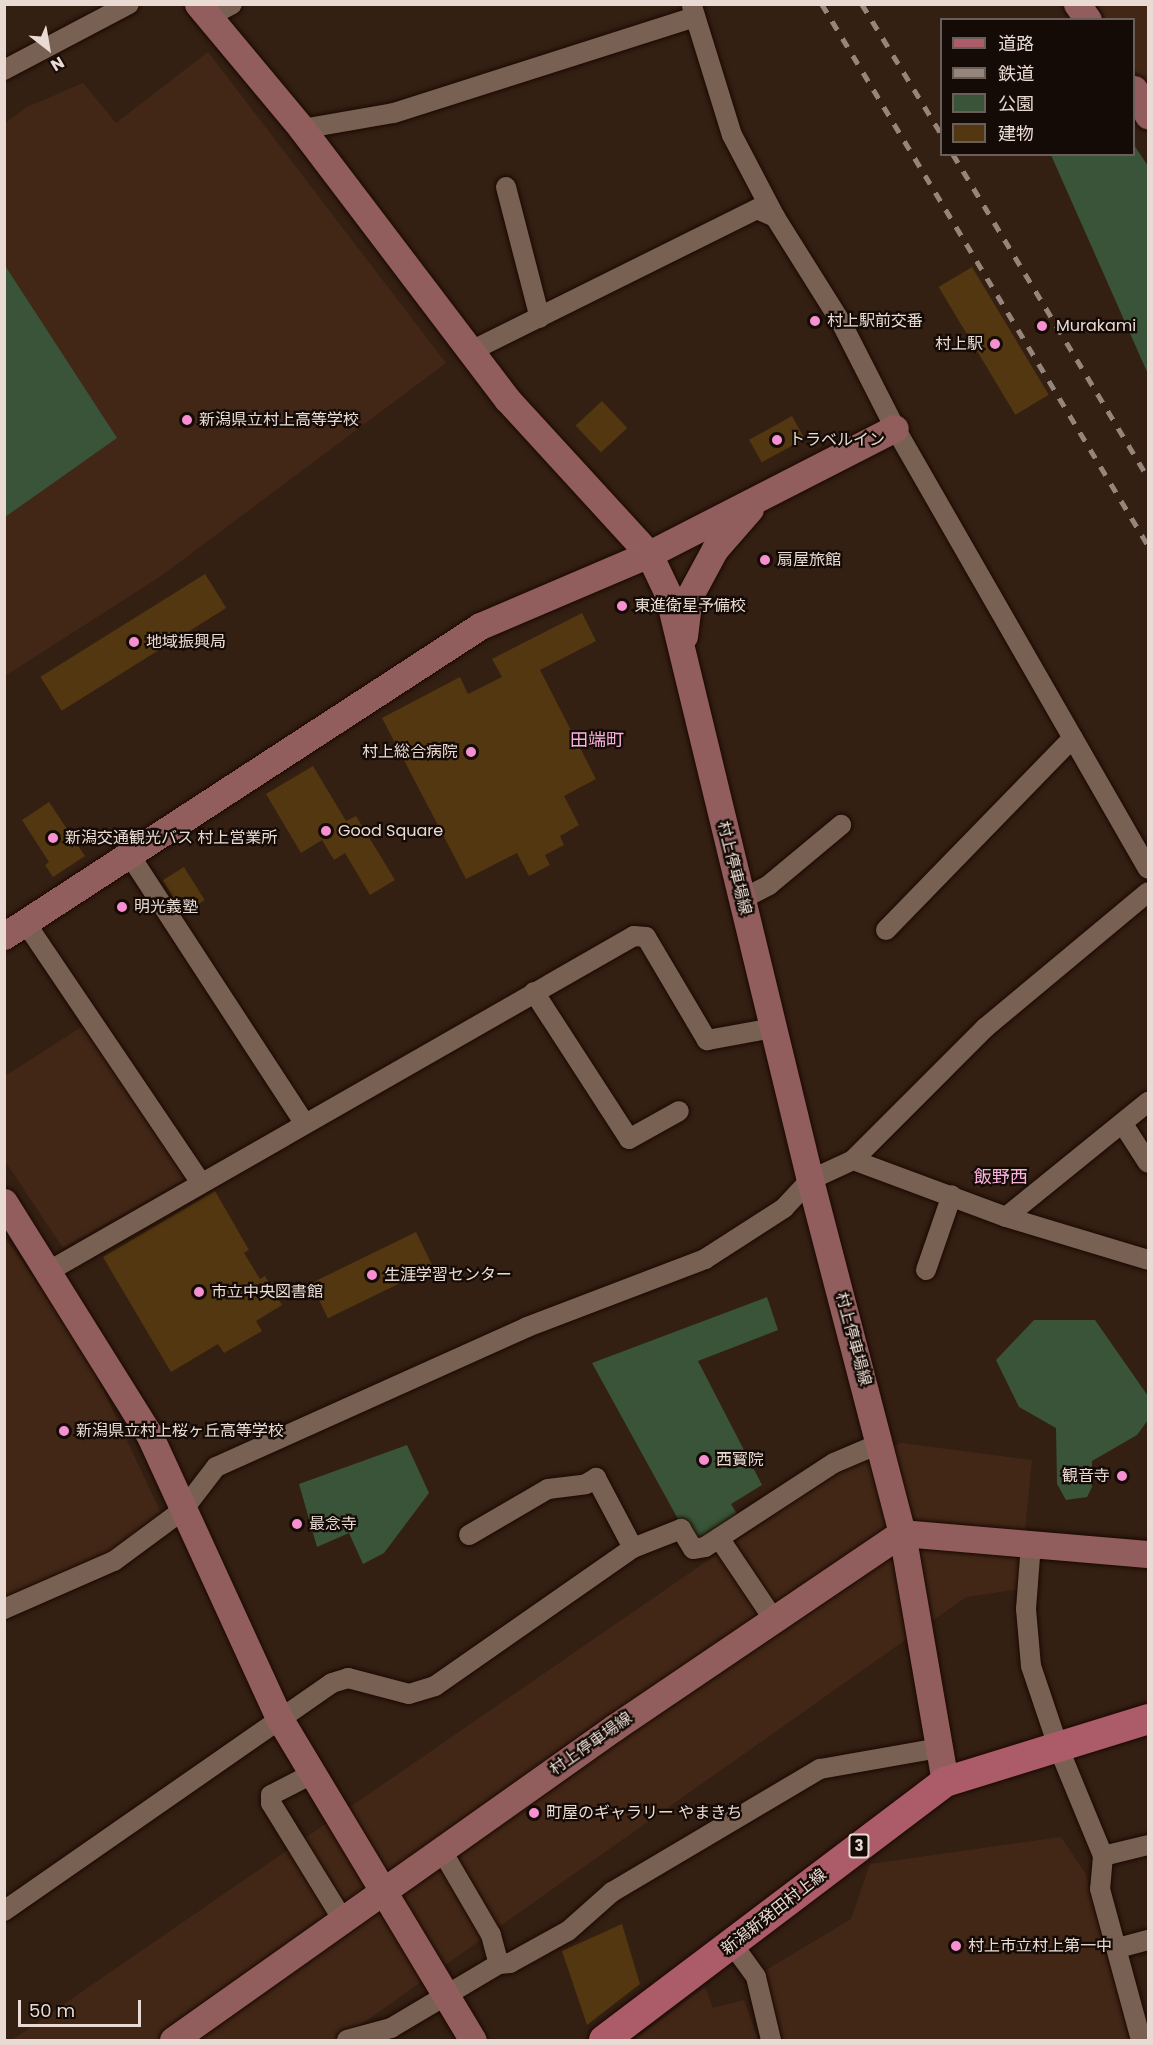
<!DOCTYPE html>
<html>
<head>
<meta charset="utf-8">
<style>
	body { margin:0 }
	#map { position:relative; width:1153px; height:2045px; overflow:hidden; background:#341f13; font-family:Poppins,"Noto Sans JP",sans-serif }
	div>[style] { position:absolute }
	[style*='--x'] { left:calc(var(--x)*1px); top:calc(var(--y)*1px); width:calc(var(--w)*1px); rotate:calc(var(--a)*1deg) }
	.built>* { inset:0; background:#422716 }
	.green>* { inset:0; background:#395438 }
	.building>* { inset:0; background:#533710; transform-origin:0 0 }
	.roads { filter:drop-shadow(0 0 2px #1a0801) drop-shadow(0 0 2px #1a0801) }
	.street>* { height:20px; margin:-10px; padding:0 10px; transform-origin:10px; border-radius:10px; background:#786052 }
	.secondary>* { height:27px; margin:-13.5px; padding:0 13.5px; transform-origin:13.5px; border-radius:13.5px; background:#925e5d }
	.primary>* { height:30px; margin:-15px; padding:0 15px; transform-origin:15px; border-radius:15px; background:#ab5c68 }
	.rail>* { height:4.5px; margin-top:-2.25px; transform-origin:0; background:repeating-linear-gradient(90deg,#96857b 0 10px,transparent 0 20px) }
	.dots>* { width:16px; height:16px; translate:-50% -50%; box-sizing:border-box; border:3px solid #150b06; border-radius:50% }
	span { translate:-50% -50%; white-space:nowrap; text-align:center; line-height:1.15; -webkit-text-stroke:4.5px #150b06; paint-order:stroke }
	.shield-label span { padding:2px 4px; background:#150b06; border:2px solid; border-radius:4px; -webkit-text-stroke-width:0 }
	.shield-label { font-size:15px; color:#e9dbd3; font-weight:700 }
	.poi-label { font-size:16px; color:#e9dbd3 }
	.left { translate:0 -50%; text-align:left }
	.right { translate:-100% -50%; text-align:right }
	.street-label { font-size:16px; color:#e9dbd3 }
	.neighbourhood-label { font-size:18px; color:#f9b1dc }
	.frame { position:absolute; inset:0; border:6px solid #e9dbd3; pointer-events:none }
	.legend { position:absolute; left:940px; top:18px; width:195px; height:138px; box-sizing:border-box; background:#150b06; border:2px solid #6a5e58; margin:0; padding:8px 10px; list-style:none; font-size:18px; color:#e9dbd3 }
	.legend li { display:flex; align-items:center; gap:12px; height:30px }
	.legend b { width:30px; border:2px solid #6a5e58 }
	.north { position:absolute; left:18px; top:18px; width:60px; height:60px; -webkit-text-stroke:4px #150b06; paint-order:stroke; rotate:149deg; font-size:16px; font-weight:700; line-height:24px; text-align:center; color:#e9dbd3 }
	.north::after { content:''; display:block; margin:auto; width:21px; height:27px; background:#e9dbd3; clip-path:polygon(50% 0,100% 100%,50% 72%,0 100%) }
	.scale { position:absolute; left:18px; top:2000px; width:123px; height:27px; box-sizing:border-box; border:3px solid #e9dbd3; border-top:0; padding-left:8px; font-size:18px; line-height:21px; white-space:nowrap; color:#e9dbd3; -webkit-text-stroke:4px #150b06; paint-order:stroke }
</style>
</head>
<body>
<div id="map">
	<div class="built">
		<div style="clip-path:polygon(1097px 5px,1148px 5px,1148px 94px,1134px 68px,1134px 20px,1106px 19px)"></div>
		<div style="clip-path:polygon(208px 52px,446px 363px,161px 576px,5px 676px,5px 123px,27px 107px,83px 83px,116px 123px)"></div>
		<div style="clip-path:polygon(83px 1026px,187px 1178px,63px 1248px,5px 1161px,5px 1076px)"></div>
		<div style="clip-path:polygon(4px 1236px,84px 1349px,161px 1513px,118px 1550px,4px 1599px)"></div>
		<div style="clip-path:polygon(901px 1443px,1032px 1460px,1019px 1589px,966px 1597px,339px 2040px,12px 2040px,829px 1477px)"></div>
		<div style="clip-path:polygon(1061px 1837px,1085px 1873px,1132px 2040px,782px 2040px,761px 1973px,851px 1919px,870px 1864px)"></div>
		<div style="clip-path:polygon(705px 1987px,713px 2008px,744px 2000px,758px 2040px,634px 2040px)"></div>
	</div>
	<div class="green">
		<div style="clip-path:polygon(1134px 145px,1148px 166px,1148px 374px,1051px 155px,1134px 154px)"></div>
		<div style="clip-path:polygon(4px 264px,117px 438px,5px 517px,4px 517px)"></div>
		<div style="clip-path:polygon(767px 1297px,778px 1330px,698px 1361px,762px 1485px,731px 1504px,739px 1517px,697px 1543px,678px 1519px,592px 1363px)"></div>
		<div style="clip-path:polygon(1034px 1320px,1095px 1320px,1148px 1396px,1148px 1420px,1137px 1435px,1092px 1461px,1092px 1487px,1087px 1497px,1066px 1500px,1057px 1484px,1056px 1428px,1019px 1407px,996px 1360px)"></div>
		<div style="clip-path:polygon(407px 1445px,429px 1493px,384px 1553px,363px 1564px,349px 1533px,317px 1547px,299px 1484px)"></div>
	</div>
	<div class="building">
		<div style="left:972px;top:267px;width:149px;height:39px;rotate:59deg"></div>
		<div style="left:602px;top:401px;width:37px;height:36px;rotate:47deg"></div>
		<div style="left:792px;top:416px;width:26px;height:49px;rotate:61deg"></div>
		<div style="left:205px;top:574px;width:40px;height:194px;rotate:58deg"></div>
		<div style="clip-path:polygon(582px 613px,596px 641px,540px 670px,596px 779px,564px 796px,579px 825px,560px 836px,564px 845px,545px 855px,550px 865px,529px 876px,517px 853px,466px 879px,382px 718px,460px 677px,468px 694px,502px 677px,492px 659px)"></div>
		<div style="clip-path:polygon(313px 766px,346px 821px,356px 816px,395px 880px,370px 895px,345px 853px,334px 860px,322px 840px,301px 853px,266px 794px)"></div>
		<div style="clip-path:polygon(49px 802px,85px 856px,53px 877px,45px 865px,49px 862px,22px 820px)"></div>
		<div style="left:184px;top:867px;width:39px;height:25px;rotate:58deg"></div>
		<div style="clip-path:polygon(215px 1191px,249px 1250px,244px 1253px,260px 1279px,265px 1276px,282px 1305px,256px 1321px,262px 1331px,224px 1353px,218px 1344px,171px 1372px,103px 1257px)"></div>
		<div style="left:416px;top:1232px;width:39px;height:117px;rotate:64deg"></div>
		<div style="clip-path:polygon(622px 1924px,640px 1984px,587px 2025px,562px 1951px)"></div>
	</div>
	<div class="roads">
		<div class="street">
			<div style="--x:692;--y:6;--w:135;--a:72.8"></div>
			<div style="--x:732;--y:135;--w:93;--a:62.3"></div>
			<div style="--x:208;--y:17;--w:27;--a:-28"></div>
			<div style="--x:4;--y:70;--w:141;--a:-27.8"></div>
			<div style="--x:302;--y:129;--w:93;--a:-9.9"></div>
			<div style="--x:394;--y:113;--w:316;--a:-17.7"></div>
			<div style="--x:506;--y:187;--w:135;--a:75.5"></div>
			<div style="--x:469;--y:352;--w:322;--a:-26.4"></div>
			<div style="--x:757;--y:209;--w:20;--a:24"></div>
			<div style="--x:775;--y:217;--w:126;--a:57.9"></div>
			<div style="--x:842;--y:324;--w:117;--a:63"></div>
			<div style="--x:895;--y:428;--w:508;--a:60.16"></div>
			<div style="--x:129;--y:854;--w:319;--a:56.9"></div>
			<div style="--x:742;--y:899;--w:30;--a:-27"></div>
			<div style="--x:769;--y:885;--w:94;--a:-39.8"></div>
			<div style="--x:25;--y:922;--w:315;--a:56"></div>
			<div style="--x:886;--y:930;--w:268;--a:-45.8"></div>
			<div style="--x:534;--y:992;--w:175;--a:57.1"></div>
			<div style="--x:629;--y:1139;--w:57;--a:-29.2"></div>
			<div style="--x:1123;--y:1124;--w:46;--a:57.3"></div>
			<div style="--x:853;--y:1160;--w:163;--a:20.4"></div>
			<div style="--x:1006;--y:1217;--w:148;--a:16.8"></div>
			<div style="--x:1006;--y:1217;--w:183;--a:-39"></div>
			<div style="--x:926;--y:1270;--w:79;--a:-70.9"></div>
			<div style="--x:49;--y:1271;--w:674;--a:-29.8"></div>
			<div style="--x:634;--y:936;--w:12;--a:5"></div>
			<div style="--x:646;--y:937;--w:120;--a:59.4"></div>
			<div style="--x:707;--y:1040;--w:67;--a:-10.3"></div>
			<div style="--x:469;--y:1535;--w:91;--a:-30.2"></div>
			<div style="--x:548;--y:1489;--w:38;--a:-7"></div>
			<div style="--x:586;--y:1484;--w:12;--a:-31"></div>
			<div style="--x:596;--y:1478;--w:79;--a:62.1"></div>
			<div style="--x:719;--y:1538;--w:99;--a:56.1"></div>
			<div style="--x:1031;--y:1544;--w:65;--a:94.4"></div>
			<div style="--x:1026;--y:1609;--w:57;--a:85"></div>
			<div style="--x:1031;--y:1666;--w:88;--a:71.4"></div>
			<div style="--x:1059;--y:1749;--w:116;--a:67.6"></div>
			<div style="--x:1103;--y:1856;--w:33;--a:95"></div>
			<div style="--x:1100;--y:1889;--w:156;--a:74.8"></div>
			<div style="--x:4;--y:1609;--w:120;--a:-23.6"></div>
			<div style="--x:114;--y:1561;--w:86;--a:-36.5"></div>
			<div style="--x:183;--y:1510;--w:54;--a:-52.5"></div>
			<div style="--x:216;--y:1467;--w:341;--a:-24.2"></div>
			<div style="--x:527;--y:1327;--w:191;--a:-20.9"></div>
			<div style="--x:705;--y:1259;--w:94;--a:-32.8"></div>
			<div style="--x:784;--y:1208;--w:38;--a:-47"></div>
			<div style="--x:810;--y:1180;--w:47;--a:-24.9"></div>
			<div style="--x:853;--y:1160;--w:187;--a:-45"></div>
			<div style="--x:985;--y:1028;--w:212;--a:-39.8"></div>
			<div style="--x:310;--y:1775;--w:44;--a:152.9"></div>
			<div style="--x:271;--y:1795;--w:8;--a:90"></div>
			<div style="--x:271;--y:1803;--w:137;--a:58.4"></div>
			<div style="--x:442;--y:1851;--w:97;--a:59.7"></div>
			<div style="--x:491;--y:1935;--w:30;--a:75"></div>
			<div style="--x:1103;--y:1856;--w:46;--a:-13.7"></div>
			<div style="--x:4;--y:1911;--w:399;--a:-34.8"></div>
			<div style="--x:332;--y:1683;--w:17;--a:-17"></div>
			<div style="--x:348;--y:1678;--w:63;--a:14.7"></div>
			<div style="--x:409;--y:1694;--w:27;--a:-17"></div>
			<div style="--x:435;--y:1686;--w:241;--a:-34.9"></div>
			<div style="--x:633;--y:1548;--w:52;--a:-21.6"></div>
			<div style="--x:681;--y:1529;--w:23;--a:59"></div>
			<div style="--x:693;--y:1549;--w:12;--a:-9"></div>
			<div style="--x:705;--y:1547;--w:154;--a:-33.1"></div>
			<div style="--x:834;--y:1463;--w:51;--a:-23.1"></div>
			<div style="--x:733;--y:1945;--w:39;--a:54"></div>
			<div style="--x:756;--y:1977;--w:65;--a:76.6"></div>
			<div style="--x:1118;--y:1948;--w:31;--a:-15"></div>
			<div style="--x:347;--y:2040;--w:46;--a:-15.3"></div>
			<div style="--x:391;--y:2028;--w:126;--a:-30.7"></div>
			<div style="--x:499;--y:1964;--w:11;--a:-5"></div>
			<div style="--x:510;--y:1963;--w:66;--a:-28.9"></div>
			<div style="--x:568;--y:1931;--w:59;--a:-41.6"></div>
			<div style="--x:612;--y:1892;--w:242;--a:-30.6"></div>
			<div style="--x:820;--y:1769;--w:121;--a:-10"></div>
		</div>
		<div class="secondary">
			<div style="--x:198;--y:4;--w:163;--a:50.2"></div>
			<div style="--x:302;--y:129;--w:339;--a:52.8"></div>
			<div style="--x:507;--y:399;--w:210;--a:47.5"></div>
			<div style="--x:649;--y:554;--w:44;--a:64.6"></div>
			<div style="--x:668;--y:594;--w:603;--a:76.38"></div>
			<div style="--x:810;--y:1180;--w:365;--a:75.4"></div>
			<div style="--x:902;--y:1533;--w:253;--a:80.2"></div>
			<div style="--x:1077;--y:4;--w:19;--a:55"></div>
			<div style="--x:1134;--y:89;--w:30;--a:62"></div>
			<div style="--x:684;--y:636;--w:39;--a:-83"></div>
			<div style="--x:689;--y:597;--w:55;--a:-61.6"></div>
			<div style="--x:715;--y:549;--w:53;--a:-48.8"></div>
			<div style="--x:4;--y:936;--w:568;--a:-33.07"></div>
			<div style="--x:480;--y:626;--w:184;--a:-23.1"></div>
			<div style="--x:649;--y:554;--w:276;--a:-27.1"></div>
			<div style="--x:4;--y:1202;--w:274;--a:58"></div>
			<div style="--x:149;--y:1434;--w:310;--a:65.4"></div>
			<div style="--x:278;--y:1716;--w:378;--a:59"></div>
			<div style="--x:902;--y:1533;--w:247;--a:4.9"></div>
			<div style="--x:173;--y:2040;--w:542;--a:-35.3"></div>
			<div style="--x:615;--y:1727;--w:346;--a:-34.1"></div>
		</div>
		<div class="primary">
			<div style="--x:604;--y:2040;--w:428;--a:-37.1"></div>
			<div style="--x:945;--y:1782;--w:213;--a:-17.2"></div>
		</div>
	</div>
	<div class="rail">
		<div style="--x:822;--y:4;--w:632;--a:58.93"></div>
		<div style="--x:862;--y:4;--w:153;--a:58.6"></div>
		<div style="--x:953;--y:154;--w:377;--a:58.9"></div>
	</div>
	<div class="dots">
		<div style="left:815px;top:321px;background:#f690d0"></div>
		<div style="left:1042px;top:326px;background:#f690d0"></div>
		<div style="left:995px;top:344px;background:#f690d0"></div>
		<div style="left:187px;top:420px;background:#f690d0"></div>
		<div style="left:777px;top:440px;background:#f690d0"></div>
		<div style="left:765px;top:560px;background:#f690d0"></div>
		<div style="left:622px;top:606px;background:#f690d0"></div>
		<div style="left:134px;top:642px;background:#f690d0"></div>
		<div style="left:471px;top:752px;background:#f690d0"></div>
		<div style="left:326px;top:831px;background:#f690d0"></div>
		<div style="left:53px;top:838px;background:#f690d0"></div>
		<div style="left:122px;top:907px;background:#f690d0"></div>
		<div style="left:372px;top:1275px;background:#f690d0"></div>
		<div style="left:199px;top:1292px;background:#f690d0"></div>
		<div style="left:64px;top:1431px;background:#f690d0"></div>
		<div style="left:704px;top:1460px;background:#f690d0"></div>
		<div style="left:1122px;top:1476px;background:#f690d0"></div>
		<div style="left:297px;top:1524px;background:#f690d0"></div>
		<div style="left:534px;top:1813px;background:#f690d0"></div>
		<div style="left:956px;top:1946px;background:#f690d0"></div>
	</div>
	<div class="shield-label">
		<span style="left:859px;top:1846px">3</span>
	</div>
	<div class="poi-label">
		<span class="left" style="left:827px;top:321px">村上駅前交番</span>
		<span class="left" style="left:1056px;top:326px">Murakami</span>
		<span class="right" style="left:983px;top:344px">村上駅</span>
		<span class="left" style="left:199px;top:420px">新潟県立村上高等学校</span>
		<span class="left" style="left:789px;top:440px">トラベルイン</span>
		<span class="left" style="left:777px;top:560px">扇屋旅館</span>
		<span class="left" style="left:634px;top:606px">東進衛星予備校</span>
		<span class="left" style="left:146px;top:642px">地域振興局</span>
		<span class="right" style="left:458px;top:752px">村上総合病院</span>
		<span class="left" style="left:338px;top:831px">Good Square</span>
		<span class="left" style="left:65px;top:838px">新潟交通観光バス 村上営業所</span>
		<span class="left" style="left:134px;top:907px">明光義塾</span>
		<span class="left" style="left:384px;top:1275px">生涯学習センター</span>
		<span class="left" style="left:211px;top:1292px">市立中央図書館</span>
		<span class="left" style="left:76px;top:1431px">新潟県立村上桜ヶ丘高等学校</span>
		<span class="left" style="left:716px;top:1460px">西寳院</span>
		<span class="right" style="left:1110px;top:1476px">観音寺</span>
		<span class="left" style="left:309px;top:1524px">最念寺</span>
		<span class="left" style="left:546px;top:1813px">町屋のギャラリー やまきち</span>
		<span class="left" style="left:968px;top:1946px">村上市立村上第一中</span>
	</div>
	<div class="street-label">
		<span style="left:734px;top:868px;rotate:76deg">村上停車場線</span>
		<span style="left:853px;top:1339px;rotate:75deg">村上停車場線</span>
		<span style="left:591px;top:1744px;rotate:-35deg">村上停車場線</span>
		<span style="left:774px;top:1912px;rotate:-38deg">新潟新発田村上線</span>
	</div>
	<div class="neighbourhood-label">
		<span style="left:597px;top:740px">田端町</span>
		<span style="left:1001px;top:1177px">飯野西</span>
	</div>
	<div class="frame"></div>
	<ul class="legend">
	<li><b style="height:8px;background:#ab5c68"></b>道路</li>
	<li><b style="height:8px;background:#96857b"></b>鉄道</li>
	<li><b style="height:16px;background:#395438"></b>公園</li>
	<li><b style="height:16px;background:#533710"></b>建物</li>
	</ul>
	<div class="north">N</div>
	<div class="scale">50 m</div>
</div>
</body>
</html>
